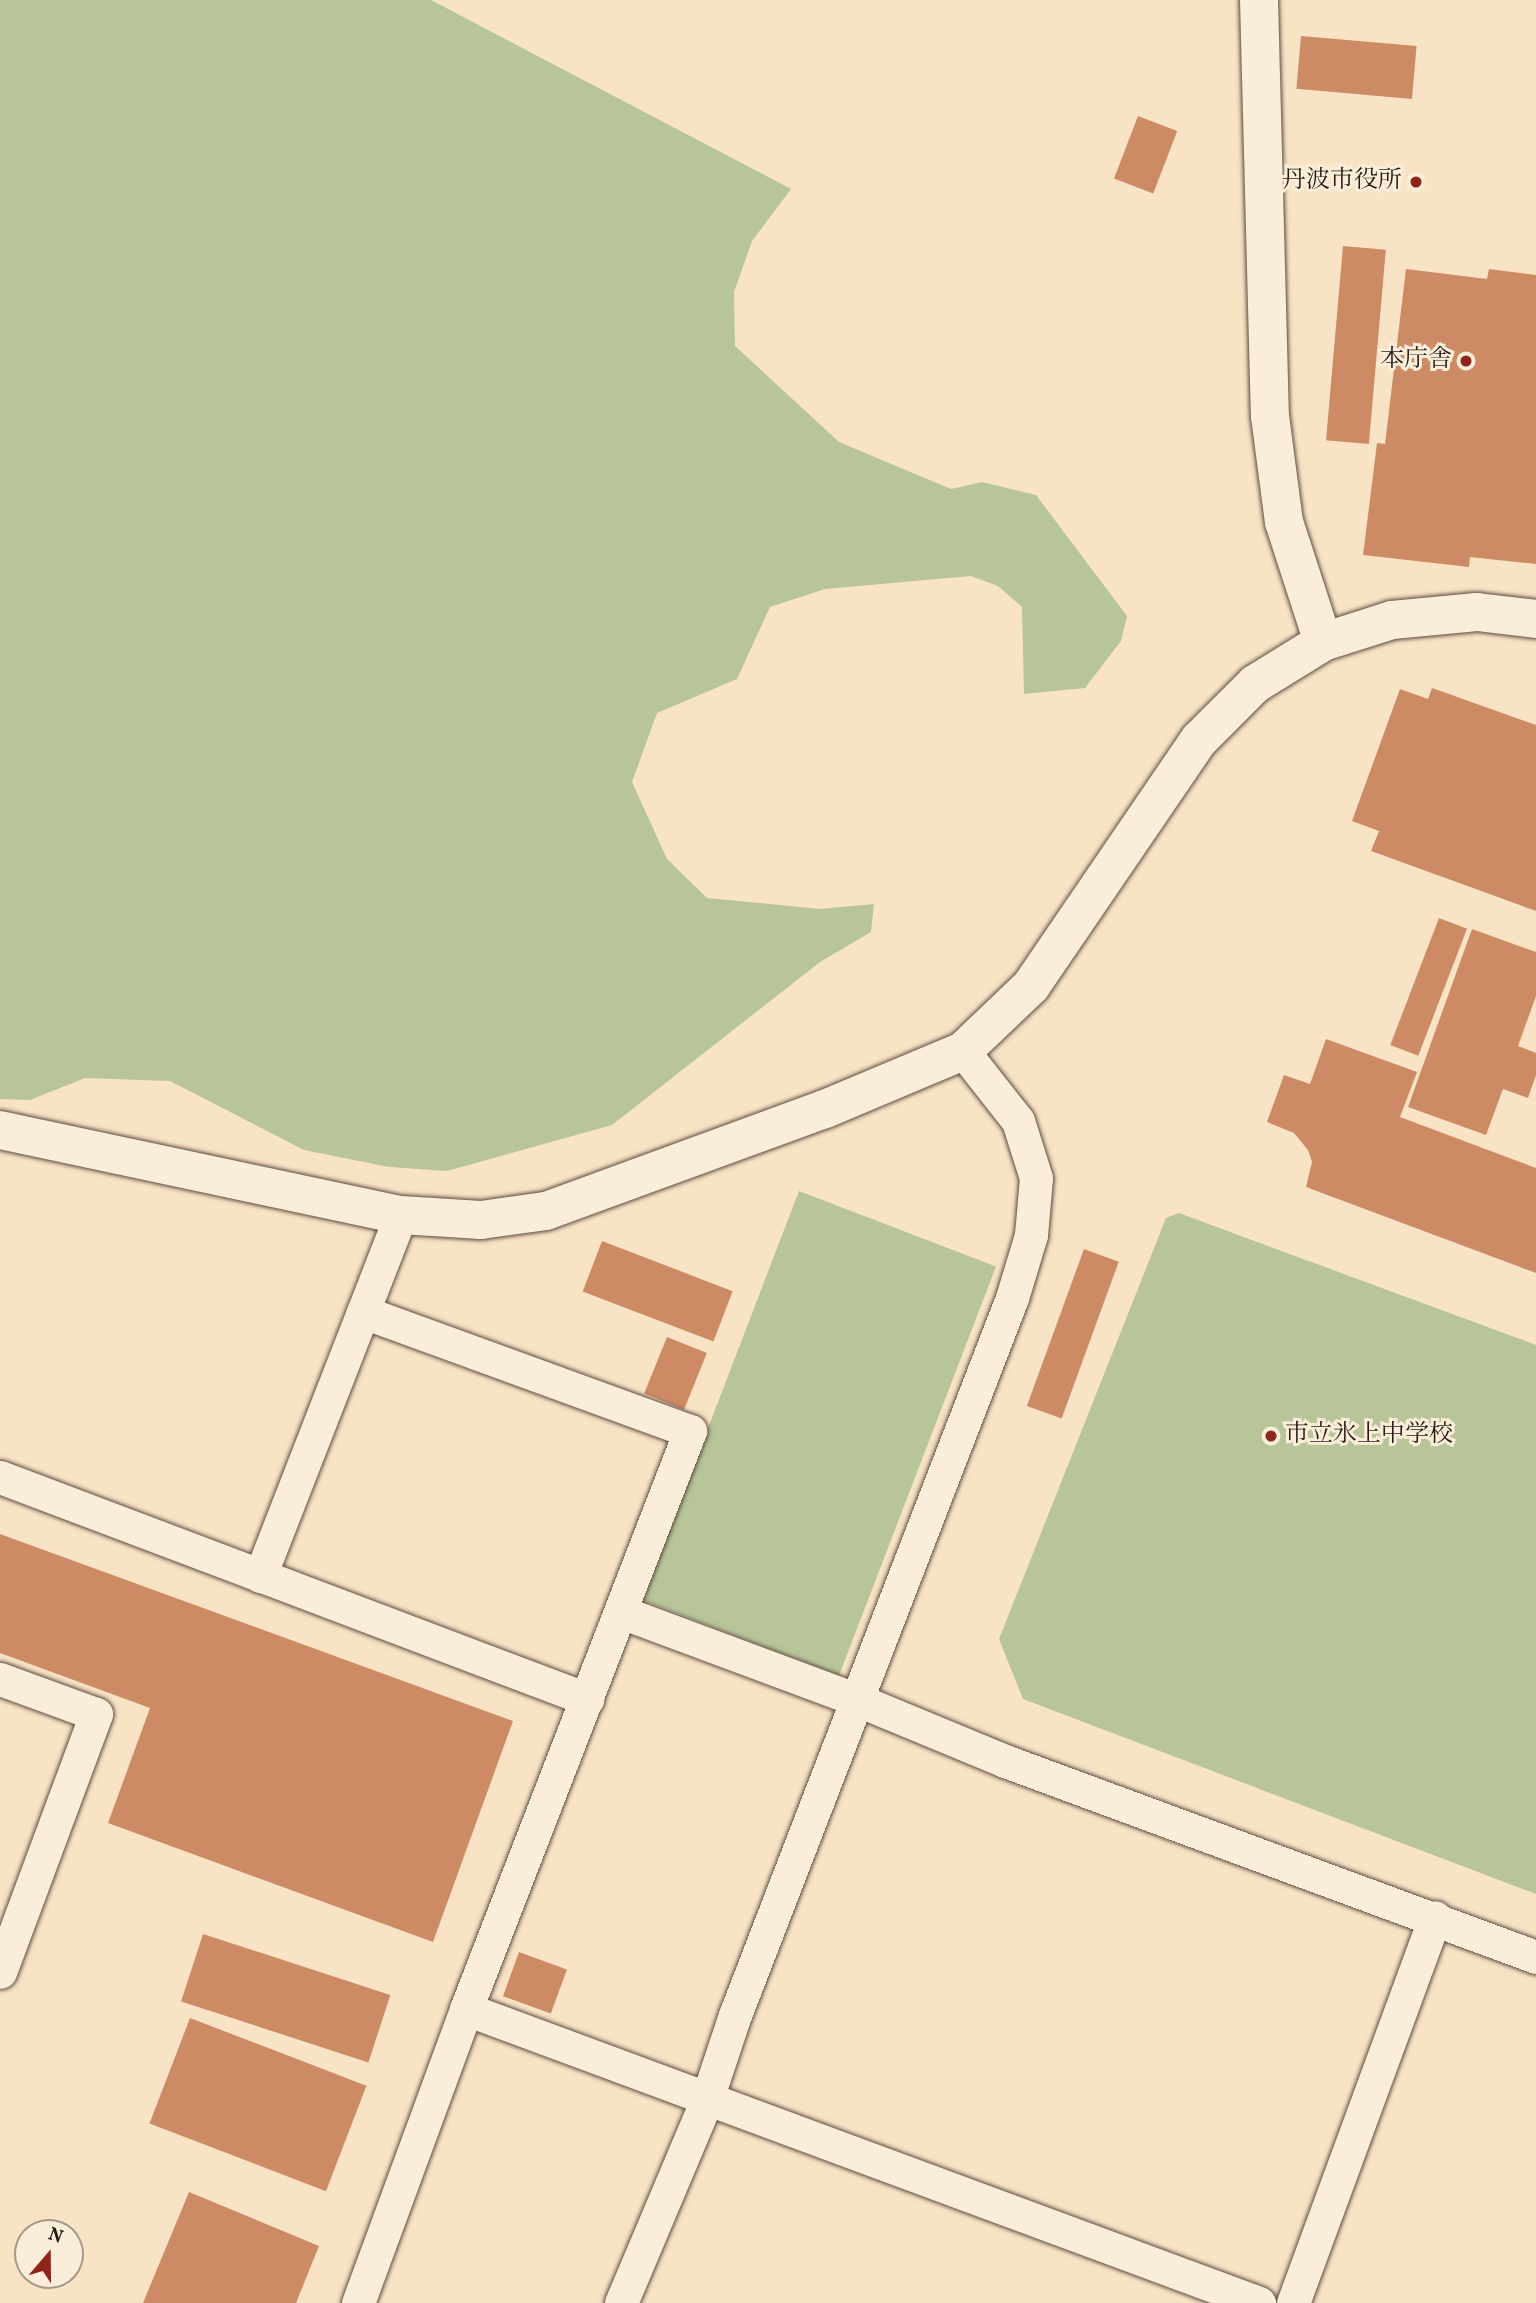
<!DOCTYPE html>
<html>
<head>
<meta charset="utf-8">
<style>
	body { margin:0 }
	#map { position:relative; width:1536px; height:2303px; overflow:hidden; background:#f8e3c5; font-family:Vollkorn,"Noto Serif JP",serif }
	div>[style] { position:absolute }
	[style*='--x'] { left:calc(var(--x)*1px); top:calc(var(--y)*1px); width:calc(var(--w)*1px); rotate:calc(var(--a)*1deg) }
	.green>* { inset:0; background:#b7c599; transform-origin:0 0 }
	.building>* { inset:0; background:#cd8b65; transform-origin:0 0 }
	.roads { filter:drop-shadow(0 0 2px #5d4c40) drop-shadow(0 0 2px #5d4c40) }
	.street>* { height:33px; margin:-16.5px; padding:0 16.5px; transform-origin:16.5px; border-radius:16.5px; background:#faedd9 }
	.secondary>* { height:38px; margin:-19px; padding:0 19px; transform-origin:19px; border-radius:19px; background:#faedd9 }
	.dots>* { width:19px; height:19px; translate:-50% -50%; box-sizing:border-box; border:4px solid #faedd9; border-radius:50% }
	span { translate:-50% -50%; white-space:nowrap; text-align:center; line-height:1.15; -webkit-text-stroke:6px #faedd9; paint-order:stroke }
	.poi-label { font-size:24px; color:#291a13 }
	.right { translate:-100% -50%; text-align:right }
	.left { translate:0 -50%; text-align:left }
	.north { position:absolute; left:14px; top:2219px; width:70px; height:70px; box-sizing:border-box; background:#faedd9; border:2px solid #a6998a; border-radius:50%; rotate:20deg; font-size:19px; font-weight:700; line-height:28px; text-align:center; color:#291a13 }
	.north::after { content:''; display:block; margin:auto; width:24px; height:32px; background:#8f2418; clip-path:polygon(50% 0,100% 100%,50% 72%,0 100%) }
</style>
</head>
<body>
<div id="map">
	<div class="green">
		<div style="clip-path:polygon(0 0,431px 0,791px 189px,752px 241px,734px 292px,735px 346px,839px 442px,951px 489px,982px 482px,1036px 495px,1127px 616px,1121px 641px,1085px 688px,1024px 694px,1022px 607px,998px 586px,971px 576px,825px 589px,770px 607px,737px 679px,657px 713px,632px 782px,667px 859px,707px 898px,820px 909px,874px 904px,871px 932px,820px 962px,612px 1125px,447px 1171px,389px 1167px,304px 1150px,170px 1081px,85px 1078px,30px 1100px,0 1099px)"></div>
		<div style="left:799px;top:1191px;width:211px;height:438px;rotate:21deg"></div>
		<div style="clip-path:polygon(1179px 1213px,1536px 1345px,1536px 1894px,1023px 1699px,999px 1639px,1166px 1218px)"></div>
	</div>
	<div class="building">
		<div style="left:1301px;top:36px;width:116px;height:53px;rotate:5deg"></div>
		<div style="left:1138px;top:116px;width:42px;height:67px;rotate:21deg"></div>
		<div style="left:1343px;top:246px;width:43px;height:195px;rotate:5deg"></div>
		<div style="clip-path:polygon(1406px 269px,1487px 279px,1489px 269px,1536px 275px,1536px 564px,1470px 557px,1469px 567px,1363px 555px,1377px 443px,1385px 444px)"></div>
		<div style="clip-path:polygon(1432px 688px,1536px 725px,1536px 911px,1371px 851px,1379px 831px,1352px 821px,1400px 689px,1428px 699px)"></div>
		<div style="left:1439px;top:918px;width:30px;height:136px;rotate:21deg"></div>
		<div style="clip-path:polygon(1472px 929px,1536px 952px,1536px 996px,1518px 1046px,1536px 1053px,1536px 1075px,1528px 1098px,1503px 1089px,1486px 1135px,1408px 1107px)"></div>
		<div style="clip-path:polygon(1326px 1039px,1417px 1072px,1400px 1117px,1536px 1168px,1536px 1273px,1306px 1187px,1312px 1162px,1308px 1150px,1294px 1133px,1267px 1122px,1284px 1075px,1310px 1084px)"></div>
		<div style="left:602px;top:1241px;width:140px;height:54px;rotate:21deg"></div>
		<div style="left:1084px;top:1249px;width:37px;height:167px;rotate:20deg"></div>
		<div style="left:667px;top:1337px;width:43px;height:61px;rotate:22deg"></div>
		<div style="clip-path:polygon(0 1534px,513px 1721px,433px 1942px,108px 1823px,150px 1708px,0 1653px)"></div>
		<div style="left:203px;top:1934px;width:197px;height:71px;rotate:18deg"></div>
		<div style="left:519px;top:1952px;width:51px;height:47px;rotate:20deg"></div>
		<div style="left:190px;top:2018px;width:189px;height:113px;rotate:21deg"></div>
		<div style="clip-path:polygon(189px 2192px,319px 2246px,296px 2303px,143px 2303px)"></div>
	</div>
	<div class="roads">
		<div class="street">
			<div style="--x:0;--y:1477;--w:628;--a:20.72"></div>
			<div style="--x:260;--y:1576;--w:388;--a:-68.7"></div>
			<div style="--x:621;--y:1612;--w:253;--a:20.4"></div>
			<div style="--x:858;--y:1700;--w:159;--a:22.5"></div>
			<div style="--x:1005;--y:1761;--w:566;--a:20.26"></div>
			<div style="--x:0;--y:1679;--w:102;--a:20"></div>
			<div style="--x:96;--y:1714;--w:275;--a:110.4"></div>
			<div style="--x:466;--y:2009;--w:846;--a:20.34"></div>
			<div style="--x:358;--y:2303;--w:313;--a:-69.8"></div>
			<div style="--x:466;--y:2009;--w:620;--a:-68.82"></div>
			<div style="--x:690;--y:1431;--w:348;--a:-160"></div>
			<div style="--x:621;--y:2303;--w:221;--a:-67.1"></div>
			<div style="--x:707;--y:2099;--w:89;--a:-71.6"></div>
			<div style="--x:735;--y:2015;--w:769;--a:-68.88"></div>
			<div style="--x:1012;--y:1298;--w:66;--a:-73.2"></div>
			<div style="--x:1031;--y:1235;--w:57;--a:-85"></div>
			<div style="--x:1036;--y:1178;--w:60;--a:-107.5"></div>
			<div style="--x:1018;--y:1121;--w:89;--a:-128.2"></div>
			<div style="--x:1293;--y:2303;--w:411;--a:-69.8"></div>
		</div>
		<div class="secondary">
			<div style="--x:1259;--y:0;--w:416;--a:88.5"></div>
			<div style="--x:1270;--y:416;--w:107;--a:82.5"></div>
			<div style="--x:1284;--y:522;--w:126;--a:72"></div>
			<div style="--x:0;--y:1130;--w:410;--a:12"></div>
			<div style="--x:401;--y:1215;--w:80;--a:3.6"></div>
			<div style="--x:481;--y:1220;--w:66;--a:-7.9"></div>
			<div style="--x:546;--y:1211;--w:297;--a:-20.1"></div>
			<div style="--x:825;--y:1109;--w:150;--a:-22.8"></div>
			<div style="--x:963;--y:1051;--w:94;--a:-43.7"></div>
			<div style="--x:1031;--y:986;--w:298;--a:-55.7"></div>
			<div style="--x:1199;--y:740;--w:79;--a:-45"></div>
			<div style="--x:1255;--y:684;--w:80;--a:-31.7"></div>
			<div style="--x:1323;--y:642;--w:72;--a:-17.7"></div>
			<div style="--x:1392;--y:620;--w:85;--a:-5.4"></div>
			<div style="--x:1477;--y:612;--w:59;--a:6.8"></div>
		</div>
	</div>
	<div class="dots">
		<div style="left:1416px;top:182px;background:#8f2418"></div>
		<div style="left:1466px;top:361px;background:#8f2418"></div>
		<div style="left:1271px;top:1436px;background:#8f2418"></div>
	</div>
	<div class="poi-label">
		<span class="right" style="left:1402px;top:182px">丹波市役所</span>
		<span class="right" style="left:1452px;top:361px">本庁舎</span>
		<span class="left" style="left:1285px;top:1436px">市立氷上中学校</span>
	</div>
	<div class="north">N</div>
</div>
</body>
</html>
